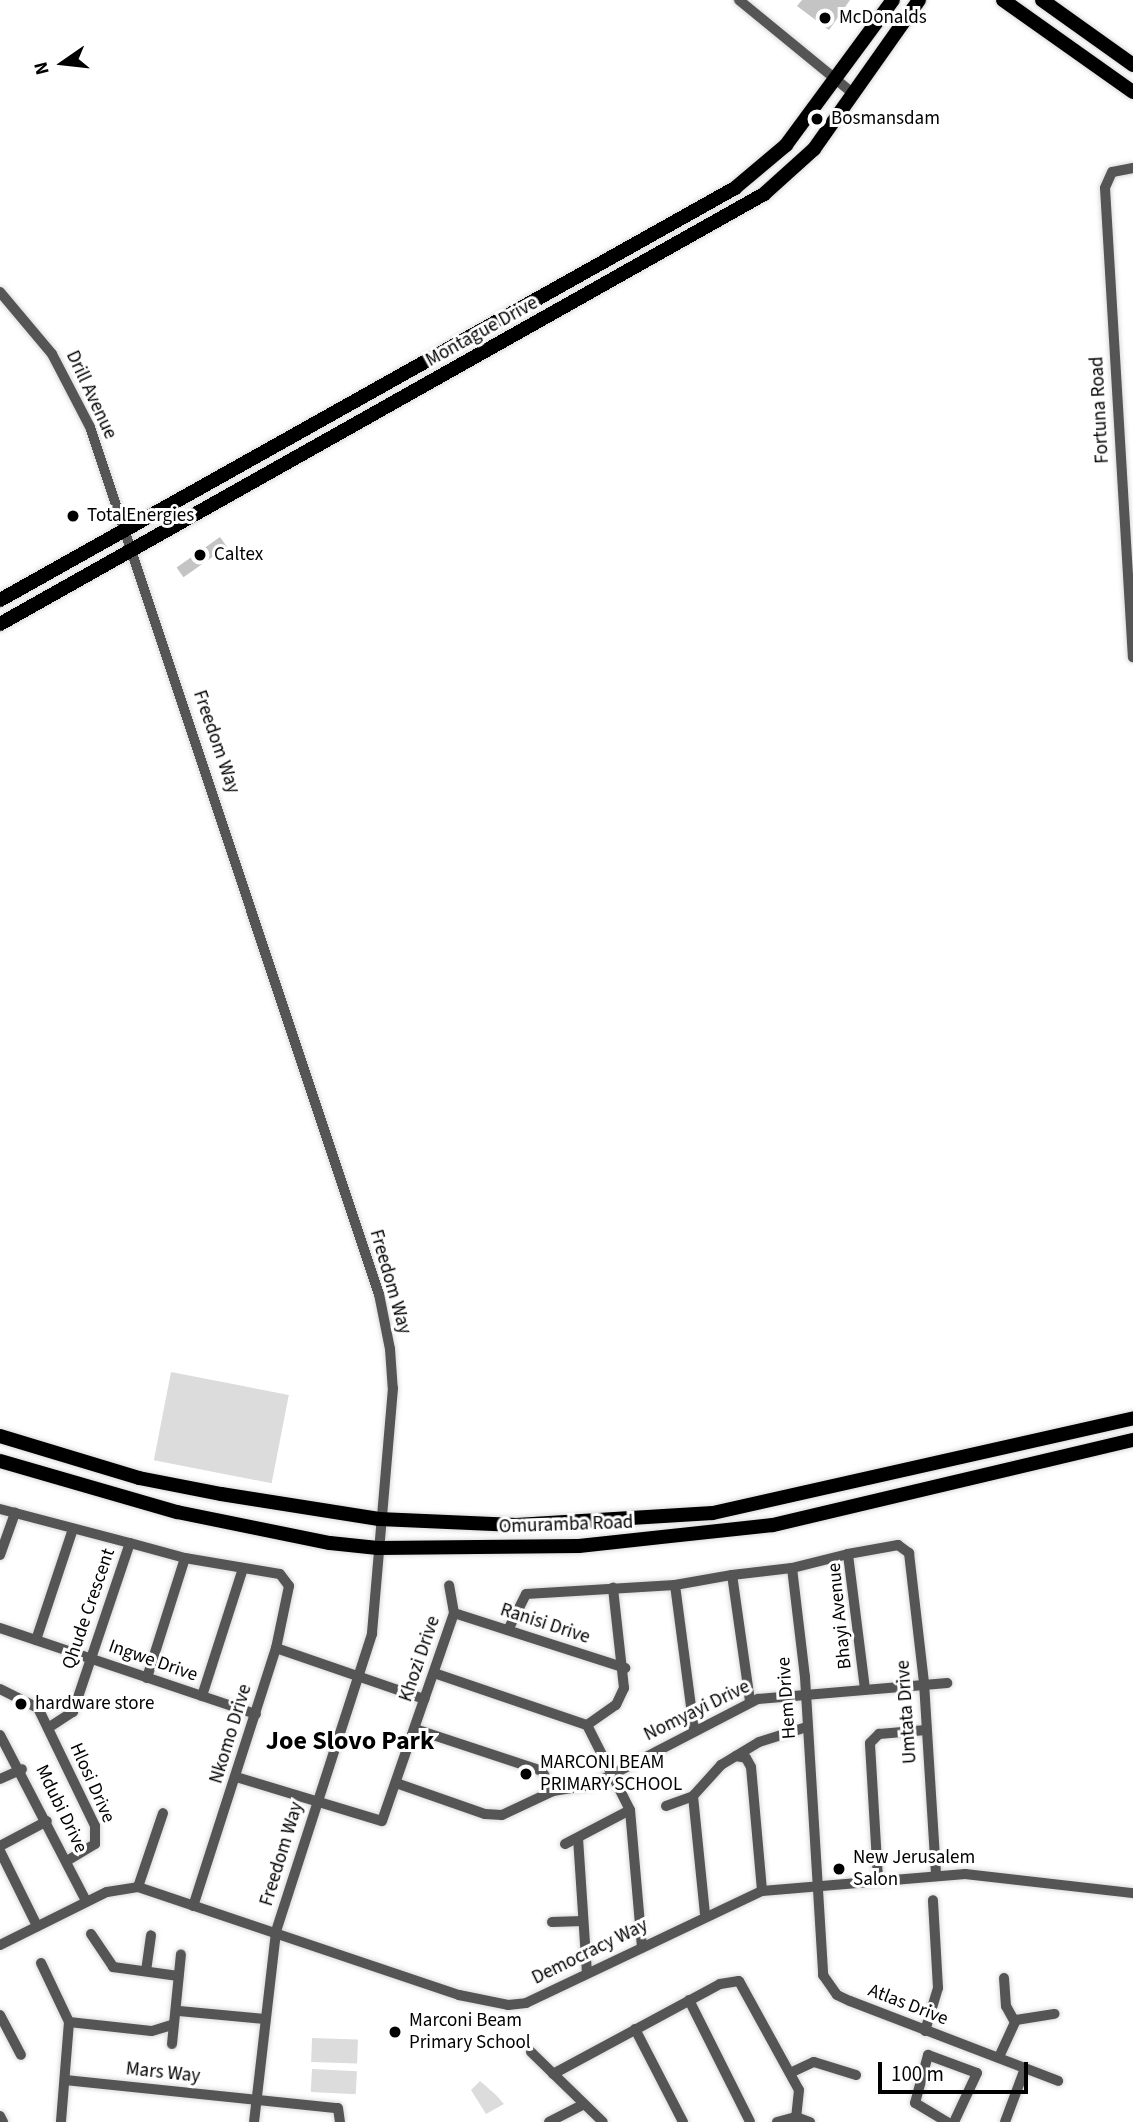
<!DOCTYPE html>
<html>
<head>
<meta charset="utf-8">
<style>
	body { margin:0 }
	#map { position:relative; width:1133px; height:2122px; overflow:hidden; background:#fff; font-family:"Source Sans 3",sans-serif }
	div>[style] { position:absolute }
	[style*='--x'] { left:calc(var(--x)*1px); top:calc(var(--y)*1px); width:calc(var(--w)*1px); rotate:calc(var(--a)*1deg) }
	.green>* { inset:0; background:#dcdcdc; transform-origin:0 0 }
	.building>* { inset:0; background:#c4c4c4; transform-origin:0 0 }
	.roads { filter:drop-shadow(0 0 2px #dbdbdb) drop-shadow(0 0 2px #dbdbdb) }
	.minor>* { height:10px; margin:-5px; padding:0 5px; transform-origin:5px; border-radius:5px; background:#555 }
	.major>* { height:14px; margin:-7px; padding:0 7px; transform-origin:7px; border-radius:7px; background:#000 }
	.dots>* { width:19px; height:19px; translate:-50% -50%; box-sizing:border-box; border:4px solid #fff; border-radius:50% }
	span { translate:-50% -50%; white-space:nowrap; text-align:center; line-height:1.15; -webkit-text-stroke:6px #fff; paint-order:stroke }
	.poi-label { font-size:19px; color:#000 }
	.left { translate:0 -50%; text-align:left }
	.street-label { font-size:19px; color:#000 }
	.district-label { font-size:26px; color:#000; font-weight:700 }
	.north { position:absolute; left:28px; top:28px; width:70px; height:70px; -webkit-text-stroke:5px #fff; paint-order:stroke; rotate:256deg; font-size:19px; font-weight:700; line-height:28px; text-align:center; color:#000 }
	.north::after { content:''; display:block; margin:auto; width:24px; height:32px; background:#000; clip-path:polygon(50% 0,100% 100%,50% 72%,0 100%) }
	.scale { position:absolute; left:878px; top:2062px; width:150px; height:32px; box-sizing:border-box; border:4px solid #000; border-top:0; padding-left:9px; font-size:21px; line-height:24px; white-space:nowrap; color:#000; -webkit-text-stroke:5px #fff; paint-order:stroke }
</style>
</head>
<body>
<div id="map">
	<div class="green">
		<div style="left:171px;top:1372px;width:120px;height:90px;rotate:11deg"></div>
		<div style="left:312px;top:2038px;width:46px;height:24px;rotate:2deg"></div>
		<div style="left:312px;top:2069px;width:45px;height:23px;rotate:3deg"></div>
		<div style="clip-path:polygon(480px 2081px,496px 2095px,504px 2104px,486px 2114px,471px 2090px)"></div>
	</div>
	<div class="building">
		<div style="clip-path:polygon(802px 0,850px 0,829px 30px,797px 6px)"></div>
		<div style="left:220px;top:537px;width:12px;height:53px;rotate:55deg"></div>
	</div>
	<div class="roads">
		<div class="minor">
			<div style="--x:739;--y:0;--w:149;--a:39.3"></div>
			<div style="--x:1133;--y:168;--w:21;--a:169"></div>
			<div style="--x:1112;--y:172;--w:17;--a:114"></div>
			<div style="--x:1105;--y:188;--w:470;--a:86.6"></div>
			<div style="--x:0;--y:292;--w:81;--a:50"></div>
			<div style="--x:52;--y:354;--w:82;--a:62.5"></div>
			<div style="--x:90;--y:427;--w:914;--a:71.57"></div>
			<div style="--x:379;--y:1294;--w:56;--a:78.7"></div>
			<div style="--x:390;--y:1349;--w:39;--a:86"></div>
			<div style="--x:393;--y:1388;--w:247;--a:94.9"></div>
			<div style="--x:372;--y:1634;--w:313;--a:107.9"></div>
			<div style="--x:276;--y:1932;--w:191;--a:96.6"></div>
			<div style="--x:0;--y:1509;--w:134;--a:14.7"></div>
			<div style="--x:848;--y:1554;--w:58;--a:166"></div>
			<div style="--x:792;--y:1568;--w:110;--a:83.2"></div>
			<div style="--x:805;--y:1677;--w:299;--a:86.5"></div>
			<div style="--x:823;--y:1975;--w:24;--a:55"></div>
			<div style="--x:837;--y:1995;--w:14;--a:25"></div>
			<div style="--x:850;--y:2001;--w:223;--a:21"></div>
			<div style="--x:0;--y:1555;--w:45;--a:-70.3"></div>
			<div style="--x:185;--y:1558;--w:96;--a:9.6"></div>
			<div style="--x:280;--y:1574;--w:15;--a:53"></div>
			<div style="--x:289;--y:1586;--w:63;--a:101.8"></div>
			<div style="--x:276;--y:1648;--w:271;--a:107.8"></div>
			<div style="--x:675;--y:1585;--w:145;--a:82.5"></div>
			<div style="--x:454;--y:1613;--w:180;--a:17.8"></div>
			<div style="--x:0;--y:1628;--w:270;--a:18.6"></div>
			<div style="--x:508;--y:1630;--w:40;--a:-63.4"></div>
			<div style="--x:526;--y:1594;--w:149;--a:-3.5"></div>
			<div style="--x:675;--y:1585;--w:58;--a:-10"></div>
			<div style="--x:36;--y:1640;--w:117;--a:-71.6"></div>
			<div style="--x:276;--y:1648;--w:157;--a:19"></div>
			<div style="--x:434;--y:1673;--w:162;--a:18.8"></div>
			<div style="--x:0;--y:1689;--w:42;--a:26.6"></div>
			<div style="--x:38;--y:1708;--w:131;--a:64.2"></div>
			<div style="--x:95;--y:1826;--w:18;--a:90"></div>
			<div style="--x:95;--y:1844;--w:33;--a:149"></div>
			<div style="--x:865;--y:1689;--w:136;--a:-97.2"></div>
			<div style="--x:848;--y:1554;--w:51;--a:-10.2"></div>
			<div style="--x:898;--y:1545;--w:14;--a:36"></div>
			<div style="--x:909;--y:1553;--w:131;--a:83.4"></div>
			<div style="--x:924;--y:1683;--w:193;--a:86.4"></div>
			<div style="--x:202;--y:1696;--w:134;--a:-72.2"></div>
			<div style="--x:750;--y:1701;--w:127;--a:-98.1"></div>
			<div style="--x:732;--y:1575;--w:60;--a:-6.7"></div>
			<div style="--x:587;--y:1725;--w:95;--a:63.2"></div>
			<div style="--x:630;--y:1810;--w:138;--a:85"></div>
			<div style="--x:587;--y:1725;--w:35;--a:-35"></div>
			<div style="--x:616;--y:1705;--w:19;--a:-65"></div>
			<div style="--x:624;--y:1688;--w:101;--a:-96.3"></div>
			<div style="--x:48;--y:1728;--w:30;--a:-33"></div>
			<div style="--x:73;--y:1712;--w:178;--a:-71.4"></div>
			<div style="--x:130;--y:1543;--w:57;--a:15.3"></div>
			<div style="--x:185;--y:1558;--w:126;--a:107.6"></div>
			<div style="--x:415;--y:1729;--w:134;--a:18.3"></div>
			<div style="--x:542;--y:1771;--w:23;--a:61"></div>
			<div style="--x:0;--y:1735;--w:187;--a:62.6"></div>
			<div style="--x:736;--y:1756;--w:10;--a:11"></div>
			<div style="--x:746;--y:1758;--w:10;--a:61"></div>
			<div style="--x:751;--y:1767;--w:124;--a:84.9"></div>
			<div style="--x:236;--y:1777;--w:152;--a:16.8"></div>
			<div style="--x:382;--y:1821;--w:220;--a:-70.9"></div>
			<div style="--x:454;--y:1613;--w:28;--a:-100"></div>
			<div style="--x:0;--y:1779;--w:24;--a:-24"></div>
			<div style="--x:396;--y:1783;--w:94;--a:19.2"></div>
			<div style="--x:485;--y:1814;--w:17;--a:3"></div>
			<div style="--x:502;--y:1815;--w:56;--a:-25.2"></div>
			<div style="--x:553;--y:1791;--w:39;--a:-9"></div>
			<div style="--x:592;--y:1785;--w:187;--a:-27.4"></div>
			<div style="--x:758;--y:1699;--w:190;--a:-4.8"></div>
			<div style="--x:693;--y:1796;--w:120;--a:84.2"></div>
			<div style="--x:666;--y:1806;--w:29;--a:-20"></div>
			<div style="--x:693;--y:1796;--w:42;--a:-47.9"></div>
			<div style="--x:721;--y:1765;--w:44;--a:-31.2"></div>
			<div style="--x:759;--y:1742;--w:50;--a:-17.4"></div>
			<div style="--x:578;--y:1838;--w:135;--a:86.2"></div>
			<div style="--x:565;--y:1844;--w:73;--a:-27.6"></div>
			<div style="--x:0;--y:1846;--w:53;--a:-28"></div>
			<div style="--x:0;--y:1851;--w:84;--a:63.7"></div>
			<div style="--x:878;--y:1879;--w:136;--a:-93.4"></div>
			<div style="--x:870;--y:1743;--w:13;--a:-45"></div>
			<div style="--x:879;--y:1734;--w:47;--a:-4.9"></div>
			<div style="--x:138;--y:1887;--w:78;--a:-71.3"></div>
			<div style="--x:552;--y:1922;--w:31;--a:-2"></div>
			<div style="--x:91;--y:1934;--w:40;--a:56"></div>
			<div style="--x:113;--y:1967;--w:66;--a:7.9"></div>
			<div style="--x:0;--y:1945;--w:119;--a:-26.4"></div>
			<div style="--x:107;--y:1892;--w:31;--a:-9"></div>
			<div style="--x:138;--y:1887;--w:339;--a:18.6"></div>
			<div style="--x:459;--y:1995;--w:50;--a:11.5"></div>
			<div style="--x:508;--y:2005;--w:18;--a:-6"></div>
			<div style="--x:526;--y:2003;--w:261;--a:-25.4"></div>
			<div style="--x:762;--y:1891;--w:204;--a:-4.8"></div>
			<div style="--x:965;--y:1874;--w:169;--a:6.5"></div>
			<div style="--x:41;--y:1963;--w:65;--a:64.6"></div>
			<div style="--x:69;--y:2022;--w:100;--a:94.6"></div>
			<div style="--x:146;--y:1971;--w:36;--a:-82"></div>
			<div style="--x:1004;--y:1978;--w:28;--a:86"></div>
			<div style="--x:1006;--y:2006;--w:18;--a:61"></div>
			<div style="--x:689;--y:2000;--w:136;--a:63.4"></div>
			<div style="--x:179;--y:2011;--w:86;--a:5.3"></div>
			<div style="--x:0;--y:2015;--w:45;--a:62.3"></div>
			<div style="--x:69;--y:2022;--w:83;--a:6.2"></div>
			<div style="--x:152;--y:2031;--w:21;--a:-17"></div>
			<div style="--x:635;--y:2029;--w:105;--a:62.7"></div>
			<div style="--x:925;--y:2031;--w:45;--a:-73.2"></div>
			<div style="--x:938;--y:1988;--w:88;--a:-93.3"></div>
			<div style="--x:172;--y:2044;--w:90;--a:-84.3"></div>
			<div style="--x:531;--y:2052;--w:100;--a:44.2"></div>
			<div style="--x:999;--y:2057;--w:41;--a:-65.3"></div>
			<div style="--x:1016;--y:2020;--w:39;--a:-9"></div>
			<div style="--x:790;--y:2073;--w:26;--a:-25"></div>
			<div style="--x:814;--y:2062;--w:44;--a:17.2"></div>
			<div style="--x:553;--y:2074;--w:190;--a:-28.3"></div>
			<div style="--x:720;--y:1984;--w:19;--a:-9"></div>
			<div style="--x:739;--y:1981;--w:124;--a:61.2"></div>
			<div style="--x:799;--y:2090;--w:27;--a:96"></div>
			<div style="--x:65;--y:2080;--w:274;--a:5.9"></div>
			<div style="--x:338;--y:2108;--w:14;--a:82"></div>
			<div style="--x:0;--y:2116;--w:7;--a:63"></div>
			<div style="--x:549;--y:2122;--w:39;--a:-27"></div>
			<div style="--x:777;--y:2122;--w:20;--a:-15"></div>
			<div style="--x:796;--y:2117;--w:15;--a:20"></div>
			<div style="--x:947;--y:2122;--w:37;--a:-149"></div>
			<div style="--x:915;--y:2103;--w:50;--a:-74.8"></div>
			<div style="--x:928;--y:2055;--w:52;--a:20.2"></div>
			<div style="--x:977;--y:2073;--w:54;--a:115.1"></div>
			<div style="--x:1005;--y:2122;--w:54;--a:-69.6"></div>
		</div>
		<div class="major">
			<div style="--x:1003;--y:0;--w:159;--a:35.3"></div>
			<div style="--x:1042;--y:0;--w:112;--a:35.5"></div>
			<div style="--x:0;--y:600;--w:843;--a:-29.27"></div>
			<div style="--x:735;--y:188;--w:67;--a:-40.1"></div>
			<div style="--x:786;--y:145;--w:180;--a:-53.6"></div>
			<div style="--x:0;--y:624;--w:877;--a:-29.37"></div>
			<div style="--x:764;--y:194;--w:67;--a:-42"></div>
			<div style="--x:814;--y:149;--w:182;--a:-54.8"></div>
			<div style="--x:0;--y:1436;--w:145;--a:16.8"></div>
			<div style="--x:139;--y:1478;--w:84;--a:11"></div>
			<div style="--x:221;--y:1494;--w:160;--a:9"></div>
			<div style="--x:379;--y:1519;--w:137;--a:2.5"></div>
			<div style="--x:516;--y:1525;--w:197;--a:-3.5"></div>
			<div style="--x:713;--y:1513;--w:431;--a:-12.7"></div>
			<div style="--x:0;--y:1461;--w:184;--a:16.1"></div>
			<div style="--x:177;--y:1512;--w:156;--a:11.5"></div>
			<div style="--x:330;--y:1543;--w:48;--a:5.9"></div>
			<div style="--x:378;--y:1548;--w:201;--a:-0.6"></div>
			<div style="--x:579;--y:1546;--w:195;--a:-6.2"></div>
			<div style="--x:773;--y:1525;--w:370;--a:-13.3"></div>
		</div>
	</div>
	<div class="dots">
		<div style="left:825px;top:18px;background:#000"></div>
		<div style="left:817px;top:119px;background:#000"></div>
		<div style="left:73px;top:516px;background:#000"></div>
		<div style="left:200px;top:555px;background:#000"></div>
		<div style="left:21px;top:1704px;background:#000"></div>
		<div style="left:526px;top:1774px;background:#000"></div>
		<div style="left:839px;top:1869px;background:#000"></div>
		<div style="left:395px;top:2032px;background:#000"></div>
	</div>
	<div class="poi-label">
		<span class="left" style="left:839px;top:18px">McDonalds</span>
		<span class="left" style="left:831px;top:119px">Bosmansdam</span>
		<span class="left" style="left:87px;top:516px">TotalEnergies</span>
		<span class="left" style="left:214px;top:555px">Caltex</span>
		<span class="left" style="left:35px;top:1704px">hardware store</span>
		<span class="left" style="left:540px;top:1774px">MARCONI BEAM<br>PRIMARY SCHOOL</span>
		<span class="left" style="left:853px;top:1869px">New Jerusalem<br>Salon</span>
		<span class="left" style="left:409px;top:2032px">Marconi Beam<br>Primary School</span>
	</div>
	<div class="street-label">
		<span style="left:482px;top:332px;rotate:-29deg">Montague Drive</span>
		<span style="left:91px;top:395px;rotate:65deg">Drill Avenue</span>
		<span style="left:1100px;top:410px;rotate:-93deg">Fortuna Road</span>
		<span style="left:216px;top:742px;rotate:71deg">Freedom Way</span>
		<span style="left:390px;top:1282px;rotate:74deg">Freedom Way</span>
		<span style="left:566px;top:1525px;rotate:-2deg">Omuramba Road</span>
		<span style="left:89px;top:1609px;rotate:-71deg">Qhude Crescent</span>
		<span style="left:840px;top:1616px;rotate:-96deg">Bhayi Avenue</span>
		<span style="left:545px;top:1624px;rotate:18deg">Ranisi Drive</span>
		<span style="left:420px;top:1659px;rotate:-71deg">Khozi Drive</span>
		<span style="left:153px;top:1661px;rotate:19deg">Ingwe Drive</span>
		<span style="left:787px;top:1698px;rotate:-94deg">Hem Drive</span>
		<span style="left:697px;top:1711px;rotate:-26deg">Nomyayi Drive</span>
		<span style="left:907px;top:1712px;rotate:-94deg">Umtata Drive</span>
		<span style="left:231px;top:1734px;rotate:-73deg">Nkomo Drive</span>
		<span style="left:92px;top:1783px;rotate:66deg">Hlosi Drive</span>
		<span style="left:61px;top:1809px;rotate:64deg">Mdubi Drive</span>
		<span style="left:282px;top:1854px;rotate:-73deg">Freedom Way</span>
		<span style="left:590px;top:1952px;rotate:-26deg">Democracy Way</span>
		<span style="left:908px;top:2005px;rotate:21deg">Atlas Drive</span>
		<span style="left:163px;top:2073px;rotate:6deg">Mars Way</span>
	</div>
	<div class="district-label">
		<span style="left:350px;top:1741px">Joe Slovo Park</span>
	</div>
	<div class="north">N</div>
	<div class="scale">100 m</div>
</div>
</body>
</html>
